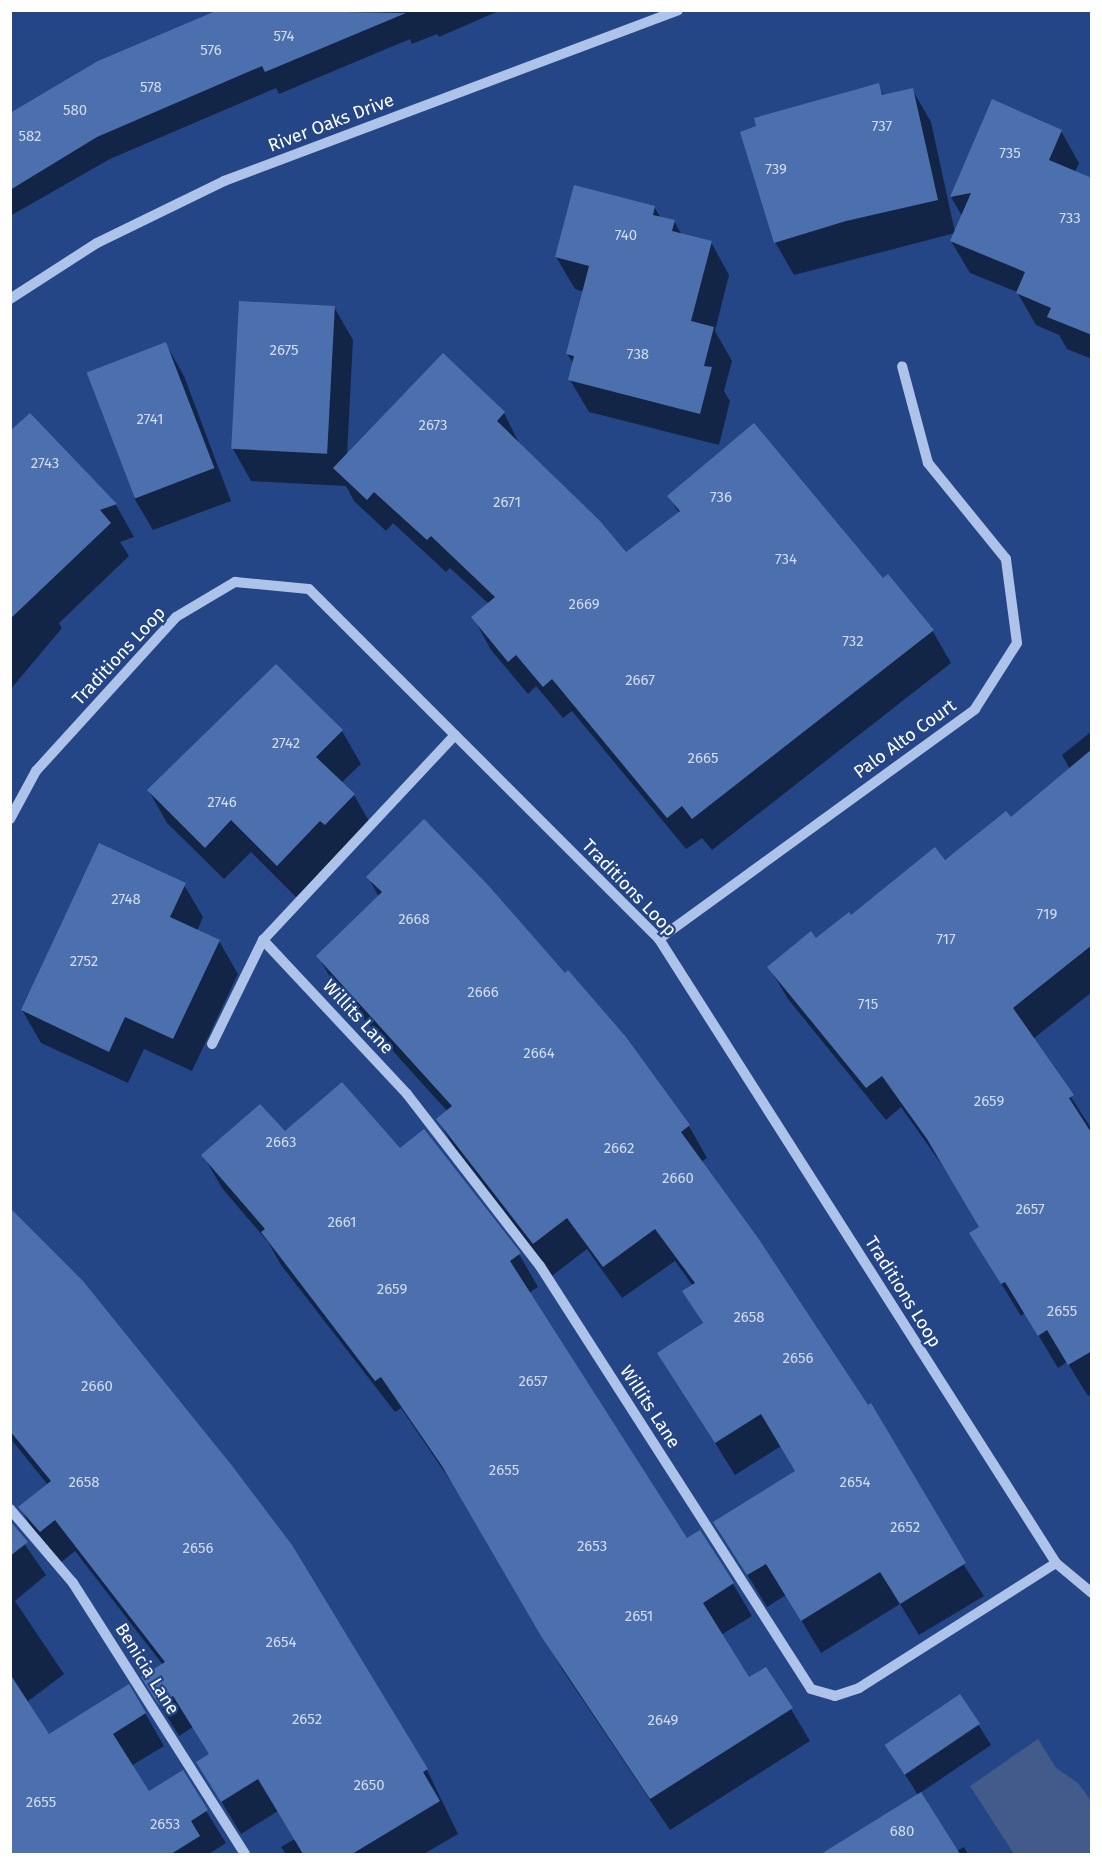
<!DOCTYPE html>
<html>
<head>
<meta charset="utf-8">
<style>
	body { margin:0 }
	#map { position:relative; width:1102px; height:1865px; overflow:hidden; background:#244686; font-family:"Fira Sans",sans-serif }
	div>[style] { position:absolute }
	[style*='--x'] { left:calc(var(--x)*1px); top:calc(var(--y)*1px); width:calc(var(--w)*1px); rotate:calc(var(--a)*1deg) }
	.water>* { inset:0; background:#435b8a }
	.shadow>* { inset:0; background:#0007 }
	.building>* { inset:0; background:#4c70ae; transform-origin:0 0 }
	.minor>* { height:10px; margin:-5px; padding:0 5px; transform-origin:5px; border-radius:5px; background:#aec3e9 }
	span { translate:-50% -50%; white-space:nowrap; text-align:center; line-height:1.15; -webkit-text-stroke:4.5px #244686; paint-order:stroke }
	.number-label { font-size:15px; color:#d2dbeb }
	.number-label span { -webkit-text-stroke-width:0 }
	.street-label { font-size:18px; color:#fff }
	.frame { position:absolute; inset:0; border:12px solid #fff; pointer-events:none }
</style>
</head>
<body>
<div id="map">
	<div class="water">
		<div style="clip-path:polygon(1038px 1739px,1056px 1768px,1078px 1783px,1091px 1801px,1091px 1854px,1014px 1854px,970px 1786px)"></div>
	</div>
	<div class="shadow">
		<div style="clip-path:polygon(229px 10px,501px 10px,439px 37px,437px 34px,412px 44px,410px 39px,279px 94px,276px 88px,110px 159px,10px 216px,10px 114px)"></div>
		<div style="clip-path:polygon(878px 85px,884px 96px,912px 89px,931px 122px,955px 232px,962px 216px,951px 197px,993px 101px,1061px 131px,1079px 163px,1075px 172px,1092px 180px,1092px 359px,1067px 349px,1059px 335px,1036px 325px,1017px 292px,970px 273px,951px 241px,955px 233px,794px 275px,775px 242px,756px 119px)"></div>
		<div style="clip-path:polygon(654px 207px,661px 218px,674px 221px,682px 235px,711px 242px,729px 275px,715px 331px,732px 361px,724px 391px,730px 401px,719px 445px,589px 412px,570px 380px,574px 364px,567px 354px,584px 292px,575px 289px,556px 257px)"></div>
		<div style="clip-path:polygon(334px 307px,353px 340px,347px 456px,443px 355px,504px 413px,521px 447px,626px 554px,679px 513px,669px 496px,882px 580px,932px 630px,951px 663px,712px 850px,702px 838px,686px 849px,572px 711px,563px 718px,536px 686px,528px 694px,491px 650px,473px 617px,489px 604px,450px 568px,446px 572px,393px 523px,386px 531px,354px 501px,346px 486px,251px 481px,233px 449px)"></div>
		<div style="clip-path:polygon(166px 344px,184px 376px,231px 501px,153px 530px,134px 498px)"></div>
		<div style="clip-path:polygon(30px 415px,116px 505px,134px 537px,120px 542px,129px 556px,59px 623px,62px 628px,10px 690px,10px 433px)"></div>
		<div style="clip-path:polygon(342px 731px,361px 764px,341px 783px,354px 795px,373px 828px,296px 897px,251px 852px,224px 879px,167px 823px,149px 791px)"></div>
		<div style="clip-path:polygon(1092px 731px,1092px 992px,1033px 1039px,1091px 1128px,1088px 1131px,1092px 1136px,1092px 1394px,1088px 1396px,1067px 1362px,1058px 1368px,1025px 1313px,1021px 1316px,971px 1234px,980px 1228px,947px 1172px,901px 1107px,886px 1120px,788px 999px,769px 967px,1011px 819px,1070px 769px,1062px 755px)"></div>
		<div style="clip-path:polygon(368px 877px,689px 1126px,707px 1158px,701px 1162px,984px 1596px,919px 1635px,900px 1604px,821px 1653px,786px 1595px,767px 1607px,715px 1522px,796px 1471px,781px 1446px,735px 1475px,659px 1353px,703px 1324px,684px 1292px,693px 1286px,675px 1261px,622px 1298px,587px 1249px,552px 1276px,457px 1152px,438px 1120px,448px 1112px,337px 989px,318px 956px,379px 897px)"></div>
		<div style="clip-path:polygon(184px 885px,203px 917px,197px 931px,219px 941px,238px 974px,192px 1071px,144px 1049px,128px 1083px,41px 1043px,22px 1010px)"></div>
		<div style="clip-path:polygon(424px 1131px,519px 1254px,538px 1287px,529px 1293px,686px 1540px,700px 1532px,733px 1584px,752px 1616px,721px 1635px,749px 1679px,791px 1709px,810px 1741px,670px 1830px,562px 1669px,462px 1498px,401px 1408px,395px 1412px,281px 1265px,268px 1242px,222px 1188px,203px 1155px,285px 1134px,400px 1150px)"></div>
		<div style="clip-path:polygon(10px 1229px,427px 1770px,458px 1834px,424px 1854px,286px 1854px,281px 1847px,295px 1839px,278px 1811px,241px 1834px,198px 1763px,210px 1755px,193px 1727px,179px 1736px,143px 1677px,163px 1665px,75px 1551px,59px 1564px,38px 1539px,20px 1507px,48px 1485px,10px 1438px)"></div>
		<div style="clip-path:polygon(10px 1523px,46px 1575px,15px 1601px,64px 1674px,27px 1702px,48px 1736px,145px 1713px,164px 1746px,131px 1766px,148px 1793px,182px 1772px,226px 1843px,209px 1854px,10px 1854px)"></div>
		<div style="clip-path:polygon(978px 1724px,991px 1745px,920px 1793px,957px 1851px,964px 1847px,968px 1854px,824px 1854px,918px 1795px,887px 1746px)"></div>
	</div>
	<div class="building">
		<div style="clip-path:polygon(218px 10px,406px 13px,265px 72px,262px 66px,97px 137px,10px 190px,10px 113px,98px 61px)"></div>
		<div style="clip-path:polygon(879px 83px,882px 95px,913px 88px,938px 200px,846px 221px,774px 243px,740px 132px,756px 126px,754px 118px)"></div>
		<div style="clip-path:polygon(992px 99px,1062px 130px,1049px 160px,1092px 178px,1092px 335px,1047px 317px,1051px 308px,1016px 293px,1025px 272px,950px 241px,971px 193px,950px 197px)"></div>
		<div style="clip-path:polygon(574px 185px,655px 206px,653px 215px,675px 220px,672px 231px,712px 241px,691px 321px,714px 327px,704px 366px,712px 367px,700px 414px,568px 380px,574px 356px,566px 354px,589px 266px,555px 257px)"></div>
		<div style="left:239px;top:301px;width:96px;height:148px;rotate:3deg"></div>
		<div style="left:166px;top:342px;width:135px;height:85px;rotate:69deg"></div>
		<div style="clip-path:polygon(443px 353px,505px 412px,497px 421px,600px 521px,626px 552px,680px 511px,667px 496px,754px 423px,883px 578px,888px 574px,934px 630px,692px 819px,682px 806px,667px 818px,552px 679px,543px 687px,516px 655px,508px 662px,471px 617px,495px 597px,431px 536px,427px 540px,374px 492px,367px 500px,333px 468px)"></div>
		<div style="clip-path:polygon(30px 413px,117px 504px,100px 510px,111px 523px,10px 619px,10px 431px)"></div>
		<div style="clip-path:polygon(276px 664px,343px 730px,316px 757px,355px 794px,325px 825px,320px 821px,277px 866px,231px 820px,205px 848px,147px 790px)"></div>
		<div style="clip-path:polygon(1092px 749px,1092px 945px,1013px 1008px,1074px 1095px,1069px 1098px,1092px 1134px,1092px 1351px,1068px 1365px,1047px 1330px,1038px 1336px,1005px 1282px,1001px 1284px,969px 1233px,979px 1227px,927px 1139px,882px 1076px,866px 1088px,767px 967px,811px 931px,816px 938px,849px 912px,851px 915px,935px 847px,945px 860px,1006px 811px,1011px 817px)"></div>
		<div style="clip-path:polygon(424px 819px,488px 885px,565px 973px,568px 970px,626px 1037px,690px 1125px,681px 1132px,758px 1238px,868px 1405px,871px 1403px,966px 1563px,900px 1604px,880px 1572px,801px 1621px,766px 1564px,747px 1575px,713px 1522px,795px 1471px,761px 1414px,715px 1443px,657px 1353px,703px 1323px,682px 1291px,695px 1283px,655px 1229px,603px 1267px,567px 1218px,533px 1244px,436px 1119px,452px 1106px,316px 956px,382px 892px,366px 877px)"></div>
		<div style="clip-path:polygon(99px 843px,186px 883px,170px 917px,220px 940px,173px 1039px,125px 1017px,109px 1052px,21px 1010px)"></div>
		<div style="clip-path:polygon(342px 1082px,400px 1148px,424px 1129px,521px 1253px,510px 1261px,687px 1538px,700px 1530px,734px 1583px,703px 1603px,749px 1677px,766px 1667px,793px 1708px,650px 1799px,541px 1636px,442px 1466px,381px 1377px,375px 1381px,261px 1232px,265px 1229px,201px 1155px,260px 1104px,285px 1131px)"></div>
		<div style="clip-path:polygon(10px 1208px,83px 1281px,233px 1467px,292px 1545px,428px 1769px,423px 1772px,440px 1801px,352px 1854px,303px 1854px,258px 1779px,221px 1802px,196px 1762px,209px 1754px,173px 1696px,159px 1705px,141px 1677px,165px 1662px,55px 1520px,40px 1532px,18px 1507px,51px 1481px,10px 1431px)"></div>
		<div style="clip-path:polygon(10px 1521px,28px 1542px,10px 1556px)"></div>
		<div style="clip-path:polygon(10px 1674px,49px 1734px,129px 1684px,146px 1713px,113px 1734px,149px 1791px,183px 1770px,208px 1810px,191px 1821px,200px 1836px,171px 1854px,10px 1854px)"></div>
		<div style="left:960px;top:1694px;width:36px;height:91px;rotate:56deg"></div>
		<div style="clip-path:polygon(921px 1792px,960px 1854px,821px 1854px)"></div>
	</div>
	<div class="minor">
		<div style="--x:10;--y:299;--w:103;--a:-32.8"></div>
		<div style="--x:97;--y:243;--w:141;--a:-26"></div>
		<div style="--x:224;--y:181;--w:485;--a:-20.6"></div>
		<div style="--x:455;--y:735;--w:281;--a:133.1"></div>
		<div style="--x:263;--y:940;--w:211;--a:46.9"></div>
		<div style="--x:407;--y:1094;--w:217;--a:52.3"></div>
		<div style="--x:540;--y:1266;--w:502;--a:57.35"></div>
		<div style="--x:811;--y:1689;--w:25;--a:16"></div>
		<div style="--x:835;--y:1696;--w:25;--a:-18"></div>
		<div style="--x:859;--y:1688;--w:233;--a:-32.4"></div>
		<div style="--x:10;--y:819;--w:55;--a:-61.6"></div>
		<div style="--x:36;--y:771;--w:208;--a:-47.7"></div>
		<div style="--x:176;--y:617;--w:69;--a:-30.7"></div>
		<div style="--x:235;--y:582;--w:74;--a:5.4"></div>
		<div style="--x:309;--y:589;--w:495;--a:45"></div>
		<div style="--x:659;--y:939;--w:740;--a:57.53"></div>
		<div style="--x:1056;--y:1563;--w:47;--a:39.8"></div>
		<div style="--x:659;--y:939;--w:391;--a:-36"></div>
		<div style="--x:975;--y:709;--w:78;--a:-57.5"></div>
		<div style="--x:1017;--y:643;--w:85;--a:-97.5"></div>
		<div style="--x:1006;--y:559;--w:124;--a:-129.1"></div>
		<div style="--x:928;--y:463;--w:100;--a:-105"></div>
		<div style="--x:212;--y:1044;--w:116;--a:-63.9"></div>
		<div style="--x:10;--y:1509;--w:97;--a:49.6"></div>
		<div style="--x:73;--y:1583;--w:321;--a:57.6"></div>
	</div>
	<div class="number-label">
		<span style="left:284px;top:37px">574</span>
		<span style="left:211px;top:51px">576</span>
		<span style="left:151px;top:88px">578</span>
		<span style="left:75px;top:111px">580</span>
		<span style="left:882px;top:127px">737</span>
		<span style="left:30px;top:137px">582</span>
		<span style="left:1010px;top:154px">735</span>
		<span style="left:776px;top:170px">739</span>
		<span style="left:1070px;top:219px">733</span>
		<span style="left:626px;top:236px">740</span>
		<span style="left:284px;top:351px">2675</span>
		<span style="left:638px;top:355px">738</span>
		<span style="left:150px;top:420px">2741</span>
		<span style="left:433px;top:426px">2673</span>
		<span style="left:45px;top:464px">2743</span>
		<span style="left:721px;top:498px">736</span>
		<span style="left:507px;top:503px">2671</span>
		<span style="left:786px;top:560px">734</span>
		<span style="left:584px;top:605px">2669</span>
		<span style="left:853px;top:642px">732</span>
		<span style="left:640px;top:681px">2667</span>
		<span style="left:286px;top:744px">2742</span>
		<span style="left:703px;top:759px">2665</span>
		<span style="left:222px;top:803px">2746</span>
		<span style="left:126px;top:900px">2748</span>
		<span style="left:1047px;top:915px">719</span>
		<span style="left:414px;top:920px">2668</span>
		<span style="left:946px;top:940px">717</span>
		<span style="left:84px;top:962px">2752</span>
		<span style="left:483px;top:993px">2666</span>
		<span style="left:868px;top:1005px">715</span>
		<span style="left:539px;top:1054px">2664</span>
		<span style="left:989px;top:1102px">2659</span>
		<span style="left:281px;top:1143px">2663</span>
		<span style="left:619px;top:1149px">2662</span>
		<span style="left:678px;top:1179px">2660</span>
		<span style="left:1030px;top:1210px">2657</span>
		<span style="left:342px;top:1223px">2661</span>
		<span style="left:392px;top:1290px">2659</span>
		<span style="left:1062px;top:1312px">2655</span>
		<span style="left:749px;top:1318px">2658</span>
		<span style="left:798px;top:1359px">2656</span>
		<span style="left:533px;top:1382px">2657</span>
		<span style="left:97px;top:1387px">2660</span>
		<span style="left:504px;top:1471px">2655</span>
		<span style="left:84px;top:1483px">2658</span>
		<span style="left:855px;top:1483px">2654</span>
		<span style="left:905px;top:1528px">2652</span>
		<span style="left:592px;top:1547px">2653</span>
		<span style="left:198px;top:1549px">2656</span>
		<span style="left:639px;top:1617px">2651</span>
		<span style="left:281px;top:1643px">2654</span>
		<span style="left:307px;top:1720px">2652</span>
		<span style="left:663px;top:1721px">2649</span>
		<span style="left:369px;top:1786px">2650</span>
		<span style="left:41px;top:1803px">2655</span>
		<span style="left:165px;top:1825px">2653</span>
		<span style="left:902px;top:1832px">680</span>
	</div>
	<div class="street-label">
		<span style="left:331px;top:123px;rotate:-21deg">River Oaks Drive</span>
		<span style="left:119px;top:656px;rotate:-47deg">Traditions Loop</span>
		<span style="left:905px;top:739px;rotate:-36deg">Palo Alto Court</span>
		<span style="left:629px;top:888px;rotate:46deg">Traditions Loop</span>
		<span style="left:358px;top:1017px;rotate:47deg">Willits Lane</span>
		<span style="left:903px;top:1292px;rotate:58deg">Traditions Loop</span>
		<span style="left:650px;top:1407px;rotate:57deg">Willits Lane</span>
		<span style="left:147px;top:1669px;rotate:58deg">Benicia Lane</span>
	</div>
	<div class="frame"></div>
</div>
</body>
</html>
